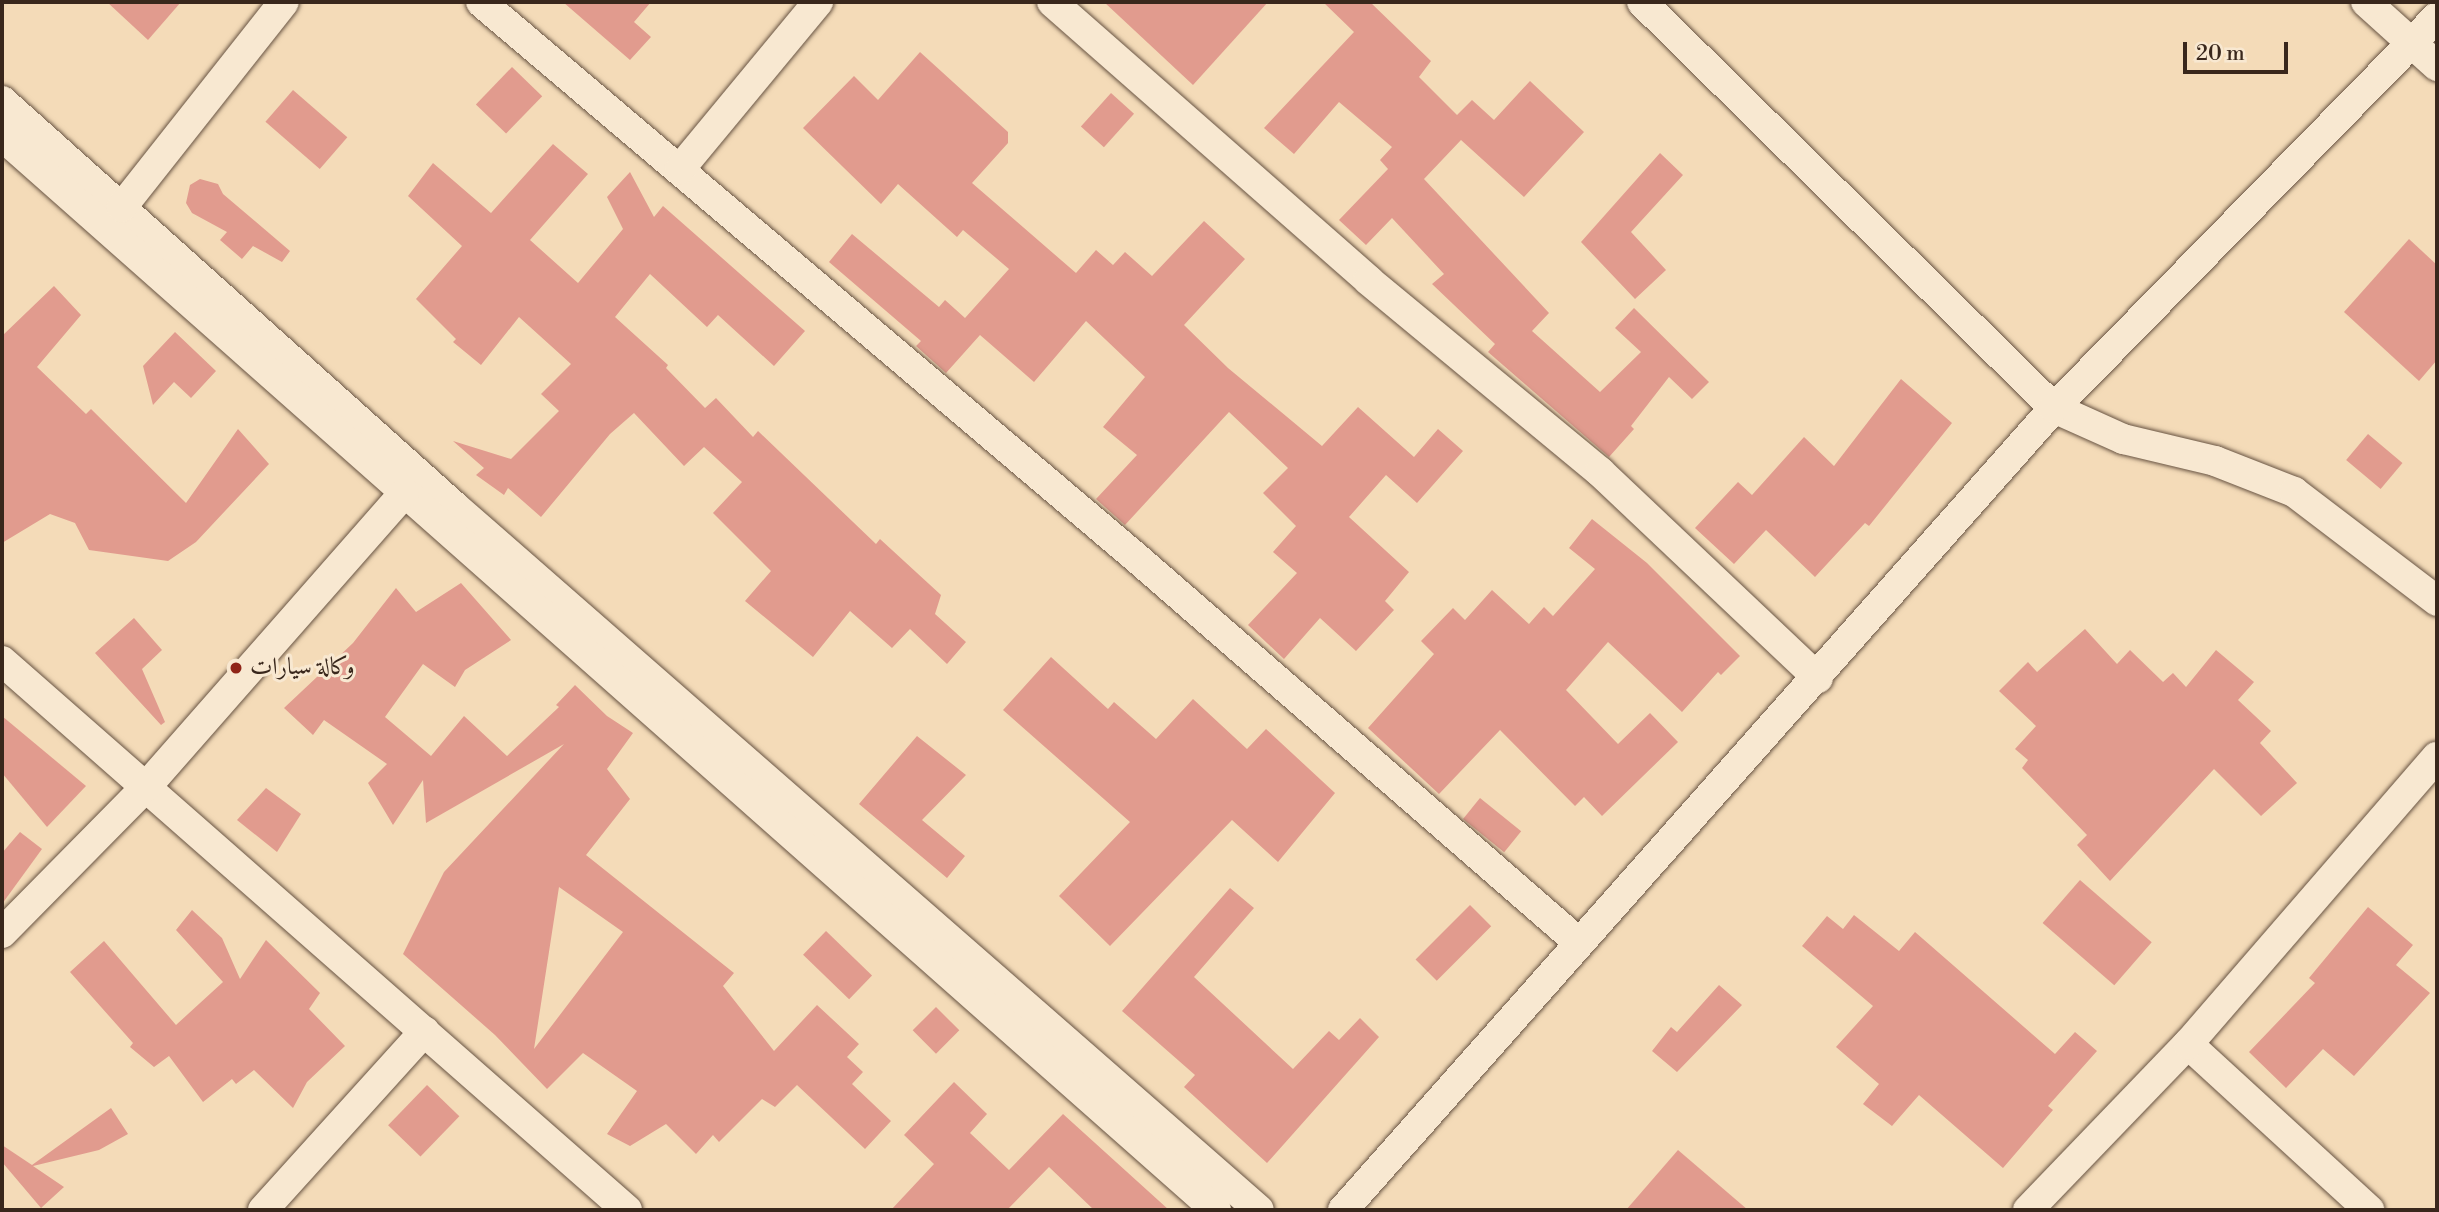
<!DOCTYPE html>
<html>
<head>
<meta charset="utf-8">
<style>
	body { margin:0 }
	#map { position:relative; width:2439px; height:1212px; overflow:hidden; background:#f4dbb8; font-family:"Libre Bodoni",Amiri,serif }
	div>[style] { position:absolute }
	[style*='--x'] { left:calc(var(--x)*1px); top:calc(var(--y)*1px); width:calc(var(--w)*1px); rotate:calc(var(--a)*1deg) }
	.building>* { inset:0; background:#e19b8e; transform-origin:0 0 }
	.roads { filter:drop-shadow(0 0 2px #685443) drop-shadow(0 0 2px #685443) }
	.minor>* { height:30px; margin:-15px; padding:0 15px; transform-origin:15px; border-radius:15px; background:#f8e8d1 }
	.dots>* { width:19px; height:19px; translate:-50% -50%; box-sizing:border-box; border:4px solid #f8e8d1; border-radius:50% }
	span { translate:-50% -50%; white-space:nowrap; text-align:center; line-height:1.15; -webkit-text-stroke:6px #f8e8d1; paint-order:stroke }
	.poi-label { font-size:24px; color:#39271c }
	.left { translate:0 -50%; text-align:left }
	.frame { position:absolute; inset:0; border:4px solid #39271c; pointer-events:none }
	.scale { position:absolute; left:2183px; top:42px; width:105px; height:32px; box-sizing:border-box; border:4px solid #39271c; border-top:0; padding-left:9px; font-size:21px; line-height:24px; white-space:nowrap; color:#39271c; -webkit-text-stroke:5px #f8e8d1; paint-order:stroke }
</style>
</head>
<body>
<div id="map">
	<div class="building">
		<div style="clip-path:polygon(107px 2px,181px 2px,148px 40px)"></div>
		<div style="clip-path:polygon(563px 2px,651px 2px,634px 22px,651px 37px,630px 60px)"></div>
		<div style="clip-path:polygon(1104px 2px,1268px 2px,1193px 85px)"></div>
		<div style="clip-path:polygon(1323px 2px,1370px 2px,1431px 61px,1419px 77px,1457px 115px,1472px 100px,1494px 120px,1530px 81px,1584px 132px,1524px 197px,1461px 140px,1424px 179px,1549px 313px,1532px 331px,1600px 392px,1641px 352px,1615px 328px,1634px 308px,1709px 382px,1692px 399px,1669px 377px,1631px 426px,1634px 429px,1609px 457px,1488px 352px,1495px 344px,1432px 284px,1444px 274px,1392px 218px,1366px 245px,1339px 220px,1388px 169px,1380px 160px,1392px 147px,1339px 102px,1294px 154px,1264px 128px,1354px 32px)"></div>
		<div style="clip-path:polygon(920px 52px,1008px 132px,1008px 143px,972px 183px,1076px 273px,1096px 250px,1113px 265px,1125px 252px,1152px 276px,1204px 221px,1245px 259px,1184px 325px,1228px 368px,1322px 446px,1358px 407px,1414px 457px,1438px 429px,1463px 451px,1417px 503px,1386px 475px,1349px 517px,1409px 572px,1385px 601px,1394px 610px,1356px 651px,1320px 618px,1284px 659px,1248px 625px,1297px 573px,1273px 552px,1296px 526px,1263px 493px,1288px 468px,1229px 412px,1125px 525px,1096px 499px,1137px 455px,1103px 427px,1145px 377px,1086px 321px,1034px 382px,980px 335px,946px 373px,916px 346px,921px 341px,829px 262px,852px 234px,939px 307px,945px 300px,965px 318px,1009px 269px,963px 230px,957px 237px,898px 184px,881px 204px,803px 128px,854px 76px,878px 100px)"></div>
		<div style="left:512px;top:67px;width:42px;height:52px;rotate:44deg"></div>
		<div style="left:293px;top:90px;width:72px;height:42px;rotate:41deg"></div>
		<div style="left:1111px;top:93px;width:31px;height:45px;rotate:42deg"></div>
		<div style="clip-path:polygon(553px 144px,588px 174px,530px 240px,578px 283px,623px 229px,607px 197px,630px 172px,654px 217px,663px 206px,805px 331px,774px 366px,718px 315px,707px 327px,650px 274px,615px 317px,668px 365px,666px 368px,705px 408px,716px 398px,753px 437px,758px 431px,876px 544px,880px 539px,941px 595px,935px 614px,966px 642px,947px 664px,910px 629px,892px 648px,850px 611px,813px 657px,745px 601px,771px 571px,713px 513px,742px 482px,704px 447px,684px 466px,634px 413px,610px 434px,541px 517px,508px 488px,504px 495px,476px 475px,484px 468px,453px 441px,511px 459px,559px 411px,541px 394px,571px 364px,519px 317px,481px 365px,453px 342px,456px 339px,416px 299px,462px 246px,408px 196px,433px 163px,491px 213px)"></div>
		<div style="clip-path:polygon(1660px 153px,1683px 175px,1631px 232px,1666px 270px,1635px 299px,1581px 242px)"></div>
		<div style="clip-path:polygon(200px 179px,218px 184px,223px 194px,290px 251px,282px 262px,253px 246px,242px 259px,220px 240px,227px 232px,192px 213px,186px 203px,190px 185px)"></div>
		<div style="clip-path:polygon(2409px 239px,2437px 265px,2437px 360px,2419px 381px,2344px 312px)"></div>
		<div style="clip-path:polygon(54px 286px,81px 315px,37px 367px,86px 414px,91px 409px,186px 503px,238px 429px,269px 464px,196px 542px,168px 561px,89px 550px,75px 523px,50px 514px,2px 543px,2px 336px)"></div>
		<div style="clip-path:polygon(175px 332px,216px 371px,191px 398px,174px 382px,153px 405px,143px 366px)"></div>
		<div style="clip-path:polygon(1901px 379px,1952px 423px,1869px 526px,1865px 523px,1815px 577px,1766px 530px,1734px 564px,1695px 528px,1738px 482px,1752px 495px,1804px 437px,1834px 466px)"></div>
		<div style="left:2368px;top:434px;width:45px;height:34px;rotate:40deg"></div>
		<div style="clip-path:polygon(1592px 519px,1647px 563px,1740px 656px,1721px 675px,1718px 672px,1682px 712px,1608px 642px,1566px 690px,1618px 744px,1650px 713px,1678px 742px,1602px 816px,1584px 797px,1575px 806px,1500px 730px,1439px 794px,1368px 728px,1434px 654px,1421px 641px,1453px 608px,1465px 620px,1492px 590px,1529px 624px,1544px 607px,1553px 616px,1595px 569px,1569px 548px)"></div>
		<div style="clip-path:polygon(evenodd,461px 583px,511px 640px,465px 670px,455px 687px,423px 664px,385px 717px,431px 756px,464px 716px,507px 756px,559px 707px,556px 705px,575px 685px,607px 716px,633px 733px,607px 769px,630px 799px,586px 855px,734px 973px,723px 986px,774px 1051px,817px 1005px,859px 1044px,847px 1057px,863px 1072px,852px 1084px,891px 1121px,865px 1149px,797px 1085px,775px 1107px,762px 1099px,719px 1142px,713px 1135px,696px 1154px,666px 1124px,630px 1146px,607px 1134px,637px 1091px,583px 1053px,547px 1089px,495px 1035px,403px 954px,444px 872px,564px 744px,426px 823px,423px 780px,393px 825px,368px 783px,387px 764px,324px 720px,313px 735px,284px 708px,353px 643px,396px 588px,416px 612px,461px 583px,559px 887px,623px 932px,534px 1049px,559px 887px)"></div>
		<div style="clip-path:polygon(134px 618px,162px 650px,142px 669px,165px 722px,161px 725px,95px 653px)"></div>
		<div style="clip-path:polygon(2085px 629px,2117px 664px,2130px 650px,2163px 682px,2173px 673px,2186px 687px,2216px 650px,2254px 682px,2238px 700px,2271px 731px,2260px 743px,2297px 783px,2261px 816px,2214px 769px,2110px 881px,2077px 845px,2087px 835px,2022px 768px,2028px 760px,2015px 749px,2036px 726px,1999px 691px,2028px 662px,2037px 672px)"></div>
		<div style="clip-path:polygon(1051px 657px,1108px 709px,1114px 702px,1156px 739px,1193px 699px,1247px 749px,1266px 729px,1335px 793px,1278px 862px,1232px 820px,1110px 946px,1059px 896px,1130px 822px,1003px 710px)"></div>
		<div style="clip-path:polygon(2px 716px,86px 786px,47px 827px,2px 773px)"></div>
		<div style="clip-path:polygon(917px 736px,966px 775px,922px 820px,965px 856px,947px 878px,859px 804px)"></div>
		<div style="clip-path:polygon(266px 788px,301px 814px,277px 852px,237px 820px)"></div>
		<div style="left:1480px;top:798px;width:53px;height:27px;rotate:39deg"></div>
		<div style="clip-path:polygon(20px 832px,42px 849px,2px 904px,2px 853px)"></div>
		<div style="left:2080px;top:880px;width:95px;height:57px;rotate:41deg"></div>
		<div style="clip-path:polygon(1230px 888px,1254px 908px,1194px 977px,1293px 1069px,1329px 1031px,1339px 1040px,1360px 1018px,1379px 1037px,1267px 1163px,1184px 1087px,1195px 1075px,1122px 1011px)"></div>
		<div style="left:1470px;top:905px;width:30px;height:77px;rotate:45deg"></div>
		<div style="clip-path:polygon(2368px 907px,2413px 945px,2396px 965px,2430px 993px,2354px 1076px,2323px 1049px,2286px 1088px,2249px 1052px,2315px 983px,2309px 978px)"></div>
		<div style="clip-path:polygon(192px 910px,222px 938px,240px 979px,266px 940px,320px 993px,309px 1009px,345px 1046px,307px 1082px,293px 1108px,254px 1070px,236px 1084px,232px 1079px,203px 1102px,169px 1056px,154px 1067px,130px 1047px,133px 1043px,70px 972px,104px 941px,176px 1025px,223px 982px,176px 930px)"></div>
		<div style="clip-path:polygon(1854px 915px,1899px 951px,1915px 932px,2055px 1054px,2075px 1032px,2097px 1051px,2048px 1106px,2053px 1110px,2003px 1168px,1919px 1095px,1892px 1126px,1863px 1104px,1879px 1084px,1836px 1047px,1873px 1006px,1802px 946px,1827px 916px,1843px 929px)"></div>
		<div style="left:826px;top:931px;width:64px;height:33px;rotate:44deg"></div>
		<div style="clip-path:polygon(1719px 985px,1742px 1005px,1677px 1072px,1652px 1051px,1671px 1027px,1677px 1032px)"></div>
		<div style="left:936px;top:1007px;width:33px;height:33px;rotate:45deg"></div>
		<div style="clip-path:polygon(954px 1082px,987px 1114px,970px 1133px,1009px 1170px,1063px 1114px,1169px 1210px,1094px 1210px,1049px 1167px,1007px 1210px,891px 1210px,934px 1164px,904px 1135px)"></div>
		<div style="left:427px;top:1085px;width:45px;height:56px;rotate:44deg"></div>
		<div style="clip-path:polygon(111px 1108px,128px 1134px,99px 1150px,33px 1166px,64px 1187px,41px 1208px,2px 1162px,2px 1145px,32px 1165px)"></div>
		<div style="clip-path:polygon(1678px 1150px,1748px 1210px,1626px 1210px)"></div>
	</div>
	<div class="roads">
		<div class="minor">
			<div style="--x:481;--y:2;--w:854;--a:40.3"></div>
			<div style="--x:1132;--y:554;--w:590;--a:41.01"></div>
			<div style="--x:1052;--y:2;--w:421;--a:41.3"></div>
			<div style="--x:1368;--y:280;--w:301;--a:39.6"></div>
			<div style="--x:1600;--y:472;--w:300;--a:43.4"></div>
			<div style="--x:1642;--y:2;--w:578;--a:44.58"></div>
			<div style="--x:2054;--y:408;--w:76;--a:24.2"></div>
			<div style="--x:2123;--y:439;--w:95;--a:13.4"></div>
			<div style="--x:2215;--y:461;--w:85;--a:21.4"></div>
			<div style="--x:2294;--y:492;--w:180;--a:37.3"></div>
			<div style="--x:2366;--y:2;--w:96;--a:42"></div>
			<div style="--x:2;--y:101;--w:607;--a:41.86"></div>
			<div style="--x:454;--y:506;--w:1069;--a:41.17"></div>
			<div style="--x:2;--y:136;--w:1621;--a:41.5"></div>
			<div style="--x:680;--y:169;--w:217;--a:-50.4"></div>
			<div style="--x:122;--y:207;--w:261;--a:-51.7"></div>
			<div style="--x:2;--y:661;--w:832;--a:41.3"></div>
			<div style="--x:2;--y:933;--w:205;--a:-45.4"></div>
			<div style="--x:146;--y:787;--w:390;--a:-48.7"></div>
			<div style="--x:2188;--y:1044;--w:246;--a:42.5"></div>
			<div style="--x:263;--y:1210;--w:241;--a:-47.9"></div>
			<div style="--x:1343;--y:1210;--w:1072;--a:-48.44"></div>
			<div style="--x:2054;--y:408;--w:547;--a:-45.59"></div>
			<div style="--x:2028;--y:1210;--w:231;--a:-46.1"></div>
			<div style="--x:2188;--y:1044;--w:380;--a:-49.1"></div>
		</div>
	</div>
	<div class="dots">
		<div style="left:236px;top:668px;background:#8f2418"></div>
	</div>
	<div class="poi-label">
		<span class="left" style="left:250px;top:668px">وكالة سيارات</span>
	</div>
	<div class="frame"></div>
	<div class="scale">20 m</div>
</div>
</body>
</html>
